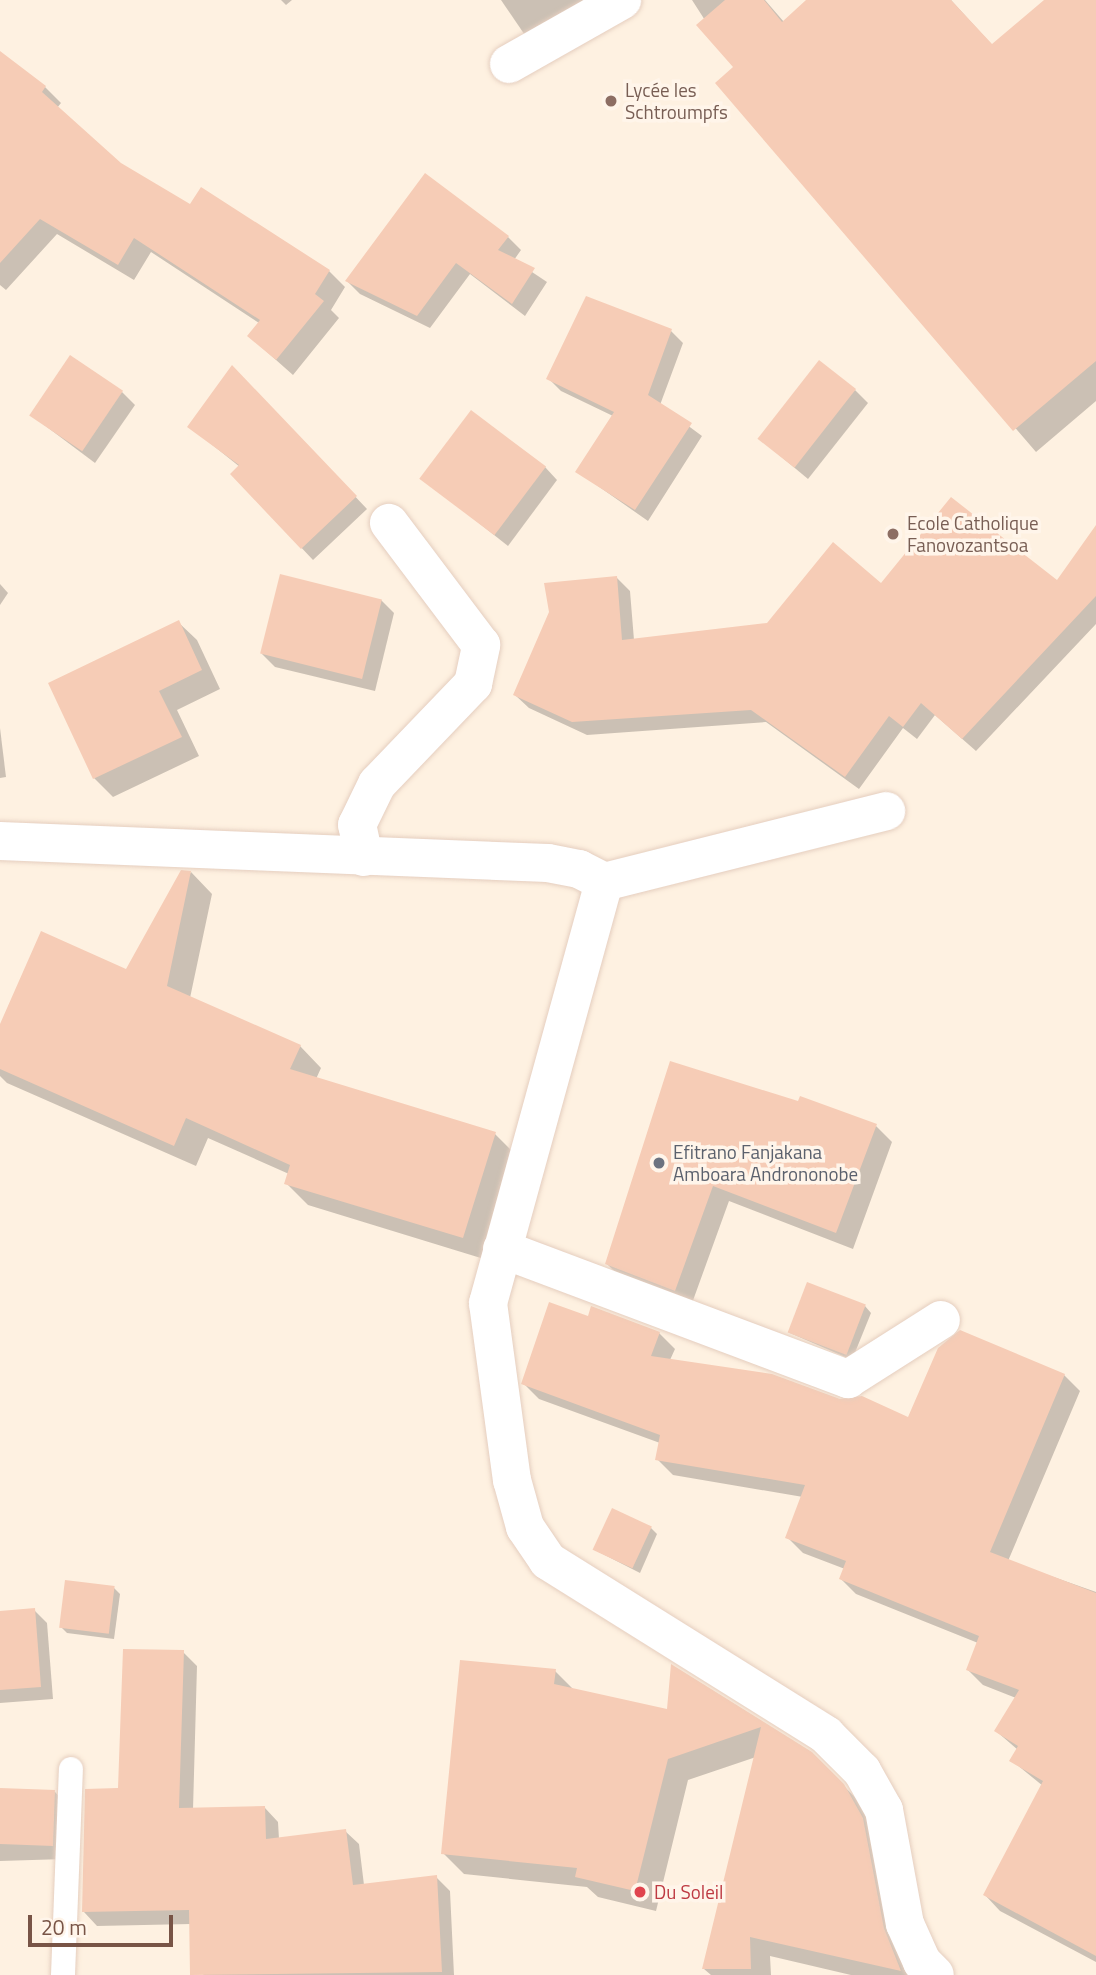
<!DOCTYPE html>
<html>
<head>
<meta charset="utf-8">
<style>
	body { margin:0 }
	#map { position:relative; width:1096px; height:1975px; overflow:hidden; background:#fef1e1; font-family:"Titillium Web",sans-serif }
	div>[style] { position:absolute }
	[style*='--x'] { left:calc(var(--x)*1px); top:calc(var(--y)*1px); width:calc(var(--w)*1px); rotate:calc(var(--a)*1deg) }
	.shadow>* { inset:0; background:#0003 }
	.building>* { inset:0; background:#f6ccb6; transform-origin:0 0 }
	.roads { filter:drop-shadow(0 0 2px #e5cebf) drop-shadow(0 0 2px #e5cebf) }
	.service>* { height:24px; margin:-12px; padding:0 12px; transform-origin:12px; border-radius:12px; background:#fff }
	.minor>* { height:38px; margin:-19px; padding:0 19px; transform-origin:19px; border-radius:19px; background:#fff }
	.dots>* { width:19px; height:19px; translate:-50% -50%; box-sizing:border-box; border:4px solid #fff5ea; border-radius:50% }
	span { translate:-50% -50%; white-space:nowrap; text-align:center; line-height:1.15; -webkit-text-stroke:7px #fff5ea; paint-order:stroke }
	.education-label { font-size:19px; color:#785e54 }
	.left { translate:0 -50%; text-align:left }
	.worship-label { font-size:19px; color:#5b616d }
	.health-label { font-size:19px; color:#be3a42 }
	.scale { position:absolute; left:28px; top:1915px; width:145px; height:32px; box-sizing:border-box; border:4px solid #785446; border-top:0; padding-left:9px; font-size:21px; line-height:24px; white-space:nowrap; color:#785446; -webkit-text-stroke:5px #fff5ea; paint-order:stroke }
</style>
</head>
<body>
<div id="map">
	<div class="shadow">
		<div style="clip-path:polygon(281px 0,292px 0,286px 5px)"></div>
		<div style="clip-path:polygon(501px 0,604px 0,531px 44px)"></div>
		<div style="clip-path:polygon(692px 0,765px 0,784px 22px,808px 0,951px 0,993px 46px,1047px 0,1096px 0,1096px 401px,1036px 452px,718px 83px,735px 67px)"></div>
		<div style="clip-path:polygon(0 54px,45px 87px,61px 103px,57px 108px,120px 164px,191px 206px,329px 271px,345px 287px,331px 310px,339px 318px,293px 375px,249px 336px,259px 323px,151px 252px,134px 280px,57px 234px,6px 290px,0 285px)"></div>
		<div style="clip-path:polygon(508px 237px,521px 250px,514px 260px,547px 282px,525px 316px,470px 274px,430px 328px,360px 294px,347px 281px)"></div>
		<div style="clip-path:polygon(671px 331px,683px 343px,660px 405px,702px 436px,648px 521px,578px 472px,613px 416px,561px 391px,548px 378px)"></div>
		<div style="clip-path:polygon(243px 378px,367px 509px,313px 560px,232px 474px,240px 467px,190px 427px)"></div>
		<div style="clip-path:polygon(855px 390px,868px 403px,808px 479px,760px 439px)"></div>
		<div style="clip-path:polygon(122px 392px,135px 405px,95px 463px,31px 415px)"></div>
		<div style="clip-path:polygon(545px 467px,557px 480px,508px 546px,423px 479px)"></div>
		<div style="clip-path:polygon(1096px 556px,1096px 624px,976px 751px,935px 715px,917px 739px,903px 728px,859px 789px,766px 722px,587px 735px,529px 708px,515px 695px,616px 577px,630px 591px,634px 640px,768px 625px,881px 585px,1058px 583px)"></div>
		<div style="clip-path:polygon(0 584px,8px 593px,0 605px)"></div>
		<div style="clip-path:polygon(381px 600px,394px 613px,375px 691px,275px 667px,262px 654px)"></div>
		<div style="clip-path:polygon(178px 622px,197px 640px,220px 689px,177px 710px,199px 756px,113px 797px,94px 778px)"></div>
		<div style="clip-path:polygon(0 728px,6px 777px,0 778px)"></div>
		<div style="clip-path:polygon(191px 872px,212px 894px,190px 998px,300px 1046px,321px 1068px,316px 1079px,495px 1134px,516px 1155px,484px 1259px,308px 1205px,286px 1183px,289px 1174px,208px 1138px,196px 1166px,7px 1083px,0 1076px,0 1029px,127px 971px)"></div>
		<div style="clip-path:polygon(671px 1063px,876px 1126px,892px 1142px,853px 1249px,729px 1201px,691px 1306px,623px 1280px,607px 1264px)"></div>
		<div style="clip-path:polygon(865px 1306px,871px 1313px,852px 1360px,790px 1333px)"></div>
		<div style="clip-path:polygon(589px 1318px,659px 1333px,675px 1349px,670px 1360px,909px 1420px,1064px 1375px,1080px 1391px,1008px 1561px,1096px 1592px,1096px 1962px,1000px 1911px,985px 1895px,1043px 1786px,1011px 1760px,1018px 1750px,996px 1731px,1016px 1698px,983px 1685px,968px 1670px,978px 1643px,856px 1594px,841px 1579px,845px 1569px,803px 1553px,787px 1537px,803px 1497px,673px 1475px,657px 1459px,660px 1443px,539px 1399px,523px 1383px)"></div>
		<div style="clip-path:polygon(651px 1528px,657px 1534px,640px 1573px,595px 1550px)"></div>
		<div style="clip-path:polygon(114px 1588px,120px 1594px,114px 1639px,67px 1633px,61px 1627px)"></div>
		<div style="clip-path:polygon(34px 1610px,47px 1623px,53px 1699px,0 1703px,0 1613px)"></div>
		<div style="clip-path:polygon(183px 1652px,197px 1666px,193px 1810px,265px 1808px,278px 1822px,279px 1839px,345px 1831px,359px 1844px,364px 1885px,436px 1877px,450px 1891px,454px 1975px,204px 1975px,192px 1963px,191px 1924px,97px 1926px,84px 1912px,120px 1790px)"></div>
		<div style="clip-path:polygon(672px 1667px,811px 1754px,865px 1807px,914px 1975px,851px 1975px,770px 1956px,771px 1975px,711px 1975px,704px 1969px,756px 1757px,688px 1780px,656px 1911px,598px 1897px,587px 1887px,464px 1874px,443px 1853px,555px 1671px,574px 1690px,668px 1711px)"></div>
		<div style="clip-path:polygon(55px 1792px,67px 1805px,65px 1859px,0 1861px,0 1794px)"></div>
	</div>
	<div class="building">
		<div style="clip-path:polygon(725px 0,764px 0,782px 22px,806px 0,951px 0,992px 44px,1044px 0,1096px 0,1096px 361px,1013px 431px,715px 83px,733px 67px,696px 25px)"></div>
		<div style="clip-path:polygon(0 51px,46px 86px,42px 92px,121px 163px,190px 204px,201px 187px,330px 270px,315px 294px,324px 301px,276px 360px,247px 336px,260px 320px,134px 238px,118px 265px,40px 219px,0 263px)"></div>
		<div style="clip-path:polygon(425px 173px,509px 236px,498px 250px,535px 268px,512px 304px,456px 263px,417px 316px,345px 281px)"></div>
		<div style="clip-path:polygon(586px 296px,672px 329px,648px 395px,692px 423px,635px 510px,575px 472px,614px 412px,546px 379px)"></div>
		<div style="left:70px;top:355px;width:64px;height:73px;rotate:34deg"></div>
		<div style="left:819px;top:360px;width:47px;height:100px;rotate:38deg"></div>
		<div style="clip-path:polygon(232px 365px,357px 496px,301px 549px,230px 474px,239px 465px,187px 427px)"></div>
		<div style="left:471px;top:410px;width:94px;height:86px;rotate:37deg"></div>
		<div style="clip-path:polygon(951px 497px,1057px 580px,1096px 525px,1096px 596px,962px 739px,921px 703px,903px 727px,889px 716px,845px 777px,751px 710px,572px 722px,513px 695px,549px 612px,544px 583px,617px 576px,622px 640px,767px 623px,833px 542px,881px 583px)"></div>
		<div style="left:280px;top:574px;width:105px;height:82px;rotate:14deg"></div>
		<div style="clip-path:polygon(179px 620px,202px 670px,159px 691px,182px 737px,93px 779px,48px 683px)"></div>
		<div style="clip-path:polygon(181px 870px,191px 871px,167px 986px,301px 1045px,290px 1069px,496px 1132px,463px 1238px,284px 1184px,290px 1165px,186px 1118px,174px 1146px,0 1069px,0 1024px,41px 931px,126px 969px)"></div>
		<div style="clip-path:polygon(670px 1061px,798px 1101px,800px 1096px,877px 1124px,836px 1233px,713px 1186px,675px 1291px,605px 1264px)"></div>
		<div style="left:807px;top:1282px;width:63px;height:54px;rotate:21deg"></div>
		<div style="clip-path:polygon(549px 1302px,588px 1316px,591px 1306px,660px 1332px,651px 1356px,772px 1374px,840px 1399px,862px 1396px,908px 1417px,938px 1348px,960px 1330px,1065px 1374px,990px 1552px,1096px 1593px,1096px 1956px,983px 1895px,1043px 1781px,1009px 1761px,1018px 1746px,994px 1731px,1019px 1690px,966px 1670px,979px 1636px,839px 1579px,846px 1561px,785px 1538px,805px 1485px,655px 1460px,660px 1435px,521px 1384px)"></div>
		<div style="left:612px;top:1508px;width:44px;height:46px;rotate:25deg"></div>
		<div style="left:65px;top:1580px;width:50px;height:48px;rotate:7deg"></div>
		<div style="clip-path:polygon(35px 1608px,41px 1687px,0 1690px,0 1611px)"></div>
		<div style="clip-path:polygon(123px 1649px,184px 1650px,179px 1808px,265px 1806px,266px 1839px,346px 1829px,353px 1885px,437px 1875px,442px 1972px,190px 1975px,189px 1910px,82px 1912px,85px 1789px,118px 1788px)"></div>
		<div style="clip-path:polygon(460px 1660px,556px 1669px,554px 1684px,667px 1709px,671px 1664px,812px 1752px,844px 1784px,863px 1818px,884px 1928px,901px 1971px,750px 1937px,751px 1969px,702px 1969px,761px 1727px,668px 1759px,635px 1891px,575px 1877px,577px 1868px,441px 1854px)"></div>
		<div style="left:55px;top:1790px;width:56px;height:55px;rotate:92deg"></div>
	</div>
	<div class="roads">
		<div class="service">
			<div style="--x:63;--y:1975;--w:206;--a:-87.8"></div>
		</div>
		<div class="minor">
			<div style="--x:509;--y:64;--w:130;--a:-29.5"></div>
			<div style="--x:0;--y:841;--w:548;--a:2.3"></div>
			<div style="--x:548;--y:863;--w:32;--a:11"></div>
			<div style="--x:579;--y:869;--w:28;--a:27"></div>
			<div style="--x:604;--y:882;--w:291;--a:-14.1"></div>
			<div style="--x:364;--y:857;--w:33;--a:-102"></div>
			<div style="--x:357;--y:825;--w:46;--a:-64"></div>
			<div style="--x:377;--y:784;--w:139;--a:-46.2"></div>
			<div style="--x:473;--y:684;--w:40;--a:-78"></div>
			<div style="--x:481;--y:645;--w:153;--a:-127"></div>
			<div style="--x:604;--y:882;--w:437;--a:105.4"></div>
			<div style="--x:488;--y:1303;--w:179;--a:82.3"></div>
			<div style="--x:512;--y:1480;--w:49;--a:74.5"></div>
			<div style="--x:525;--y:1527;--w:41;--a:55.9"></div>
			<div style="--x:548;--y:1561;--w:328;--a:32"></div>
			<div style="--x:826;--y:1735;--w:51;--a:45"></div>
			<div style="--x:862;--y:1771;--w:45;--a:60.6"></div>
			<div style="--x:884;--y:1810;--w:116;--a:79.6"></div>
			<div style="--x:905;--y:1924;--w:42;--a:65.9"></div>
			<div style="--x:922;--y:1962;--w:18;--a:45"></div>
			<div style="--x:502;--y:1249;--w:370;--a:20.6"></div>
			<div style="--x:848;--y:1379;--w:110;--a:-32.4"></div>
		</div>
	</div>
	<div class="dots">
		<div style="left:611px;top:101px;background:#8d6e63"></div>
		<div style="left:893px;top:534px;background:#8d6e63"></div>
		<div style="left:659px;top:1163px;background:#6b7280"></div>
		<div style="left:640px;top:1892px;background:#e0444e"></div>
	</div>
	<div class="education-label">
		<span class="left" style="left:625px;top:101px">Lycée les<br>Schtroumpfs</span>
		<span class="left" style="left:907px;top:534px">Ecole Catholique<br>Fanovozantsoa</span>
	</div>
	<div class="worship-label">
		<span class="left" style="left:673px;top:1163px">Efitrano Fanjakana<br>Amboara Andrononobe</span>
	</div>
	<div class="health-label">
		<span class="left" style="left:654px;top:1892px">Du Soleil</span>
	</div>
	<div class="scale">20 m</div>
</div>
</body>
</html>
